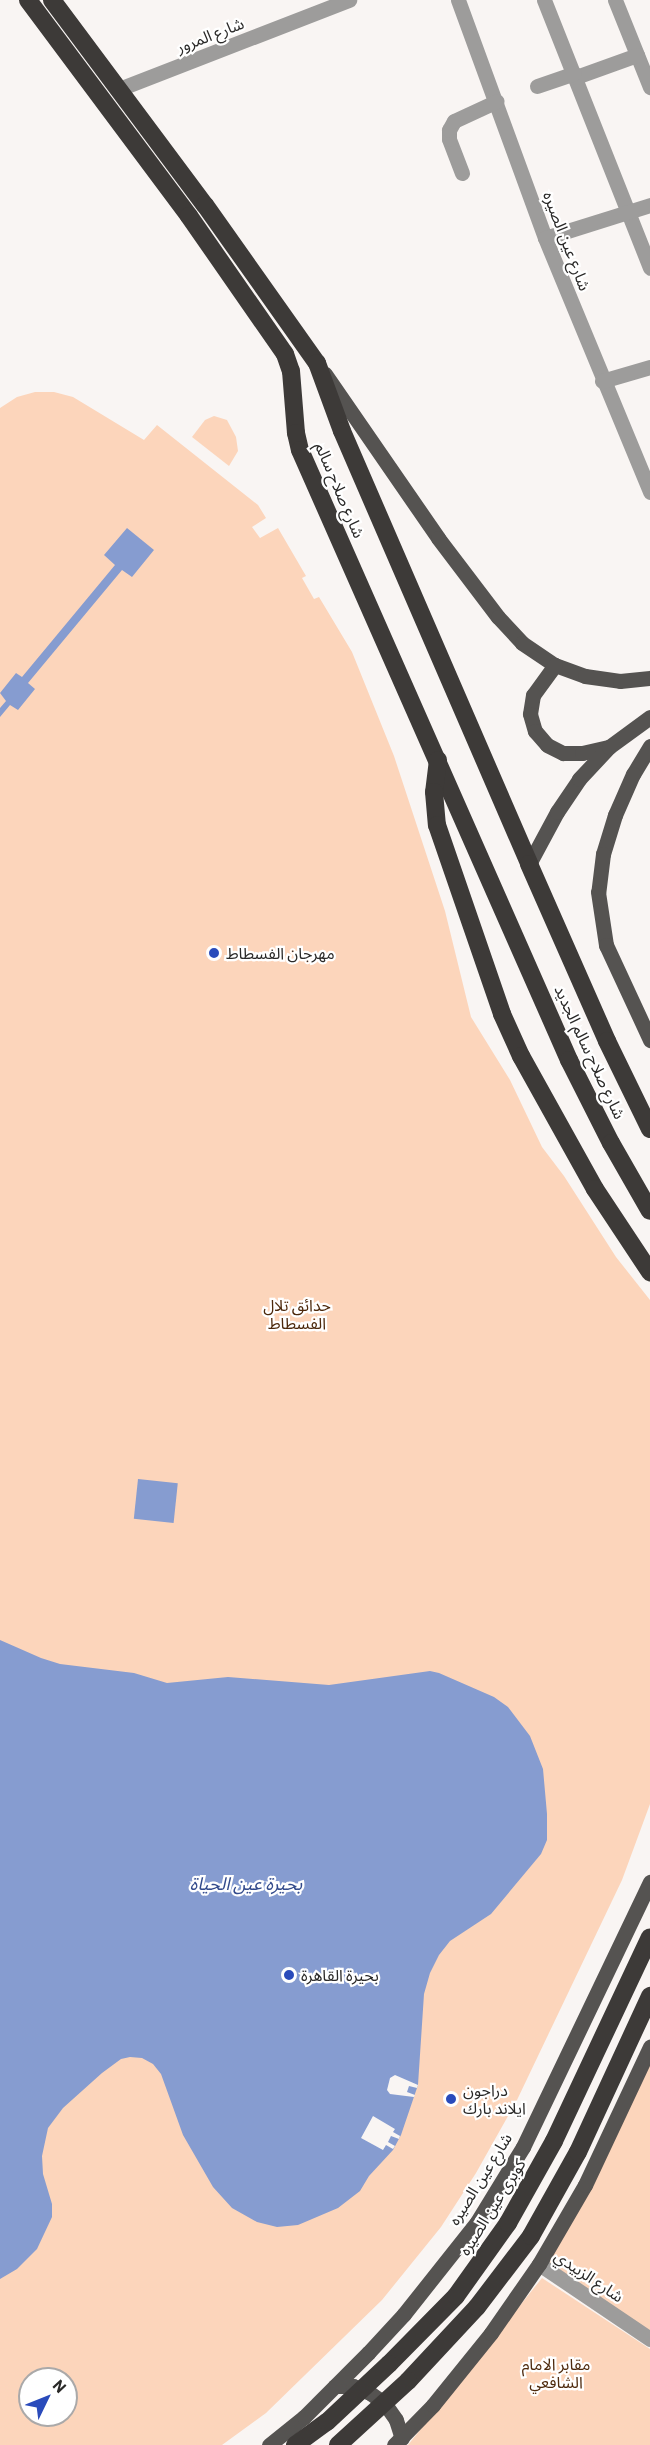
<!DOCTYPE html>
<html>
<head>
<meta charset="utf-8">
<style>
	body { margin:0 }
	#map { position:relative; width:650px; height:2445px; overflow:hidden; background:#f9f5f3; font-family:Barlow,"Noto Sans Arabic",sans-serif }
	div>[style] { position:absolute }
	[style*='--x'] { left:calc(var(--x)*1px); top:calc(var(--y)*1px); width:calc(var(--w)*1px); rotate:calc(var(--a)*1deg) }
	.green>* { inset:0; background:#fcd5bb }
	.water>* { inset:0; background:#869cd0; transform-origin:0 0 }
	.pier>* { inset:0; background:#f9f5f3 }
	.minor>* { height:15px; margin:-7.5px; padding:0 7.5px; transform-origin:7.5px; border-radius:7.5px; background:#9d9c9b }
	.major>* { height:15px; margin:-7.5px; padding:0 7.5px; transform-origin:7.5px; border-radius:7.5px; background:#555351 }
	.highway>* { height:18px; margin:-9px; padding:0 9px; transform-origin:9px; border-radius:9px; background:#3d3a38 }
	.highway-bridge>* { height:18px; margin:-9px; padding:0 9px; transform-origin:9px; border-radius:9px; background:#3d3a38 }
	.dots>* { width:16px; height:16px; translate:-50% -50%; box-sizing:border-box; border:3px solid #fff; border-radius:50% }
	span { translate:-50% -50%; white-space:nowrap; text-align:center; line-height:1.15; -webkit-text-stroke:4.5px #fff; paint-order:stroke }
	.street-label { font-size:16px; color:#2a2928 }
	.poi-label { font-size:16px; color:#2a2928 }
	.left { translate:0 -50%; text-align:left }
	.park-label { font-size:16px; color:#4d290c }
	.water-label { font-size:18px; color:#334b8c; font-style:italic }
	.north { position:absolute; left:18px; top:2367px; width:60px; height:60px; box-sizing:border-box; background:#fff; border:2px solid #aaa9a9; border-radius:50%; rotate:47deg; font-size:16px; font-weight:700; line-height:24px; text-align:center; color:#2a2928 }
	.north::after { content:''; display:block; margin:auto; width:21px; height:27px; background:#2a4bbb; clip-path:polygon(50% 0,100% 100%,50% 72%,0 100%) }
</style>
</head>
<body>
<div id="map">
	<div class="green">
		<div style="clip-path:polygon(evenodd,35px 392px,54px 392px,73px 397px,144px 440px,157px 425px,258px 505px,266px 518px,252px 527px,260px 538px,278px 528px,306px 576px,302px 578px,314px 599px,319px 597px,352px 652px,394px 756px,445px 911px,471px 1017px,510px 1080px,542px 1147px,564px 1176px,616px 1257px,650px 1300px,650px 1804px,622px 1880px,517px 2100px,476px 2173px,441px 2227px,382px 2300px,266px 2413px,222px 2445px,0 2445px,0 408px,17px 397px,35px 392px,30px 2379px,66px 2379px,66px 2415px,30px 2415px,30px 2379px)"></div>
		<div style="clip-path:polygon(214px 416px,227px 420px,236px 437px,238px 451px,229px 466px,192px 437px,205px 420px)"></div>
		<div style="clip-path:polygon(650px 2043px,650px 2332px,547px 2261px)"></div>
		<div style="clip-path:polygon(542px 2278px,650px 2349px,650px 2445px,408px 2445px)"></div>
	</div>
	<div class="water">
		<div style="clip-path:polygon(127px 528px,154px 550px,132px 577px,122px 570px,28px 683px,35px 689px,18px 710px,10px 705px,0 717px,0 708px,6px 701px,0 693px,16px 673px,22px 677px,115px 565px,104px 555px)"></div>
		<div style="left:138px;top:1479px;width:40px;height:40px;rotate:6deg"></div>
		<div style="clip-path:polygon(0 1640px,41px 1658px,60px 1664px,134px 1673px,167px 1683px,228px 1677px,329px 1685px,430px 1671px,439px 1673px,494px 1697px,508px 1707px,530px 1736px,543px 1769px,547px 1814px,547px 1840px,541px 1854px,491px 1914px,450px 1941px,439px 1955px,430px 1973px,424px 1994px,418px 2085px,401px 2135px,393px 2150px,369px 2176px,360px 2191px,338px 2208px,298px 2225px,277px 2227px,257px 2222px,232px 2208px,213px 2187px,183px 2135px,161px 2074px,153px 2064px,142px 2058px,130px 2057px,121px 2059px,102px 2073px,63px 2108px,48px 2128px,42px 2156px,43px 2174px,52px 2204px,52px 2217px,37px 2249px,17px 2269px,0 2279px)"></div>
	</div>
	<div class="pier">
		<div style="clip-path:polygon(395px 2075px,418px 2085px,417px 2088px,409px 2086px,407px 2092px,415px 2095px,414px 2097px,390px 2094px,387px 2090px,390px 2078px)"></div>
		<div style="clip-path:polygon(373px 2116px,395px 2129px,393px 2132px,400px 2136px,399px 2139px,391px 2136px,388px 2142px,395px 2146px,393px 2149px,386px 2145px,383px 2150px,361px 2138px)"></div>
	</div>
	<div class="minor">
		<div style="--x:458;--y:0;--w:253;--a:69.9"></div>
		<div style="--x:545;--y:238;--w:275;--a:67.5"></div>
		<div style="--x:544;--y:0;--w:288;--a:68.4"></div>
		<div style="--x:615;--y:0;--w:94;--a:68.1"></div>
		<div style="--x:576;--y:77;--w:65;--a:-19.8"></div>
		<div style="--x:537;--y:86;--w:39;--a:-19"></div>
		<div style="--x:119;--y:89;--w:247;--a:-21.2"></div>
		<div style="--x:462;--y:173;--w:36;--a:-111"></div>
		<div style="--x:449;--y:139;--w:9;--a:-90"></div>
		<div style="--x:449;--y:130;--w:10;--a:-61"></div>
		<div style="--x:454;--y:121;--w:47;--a:-24.9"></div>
		<div style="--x:545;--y:238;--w:110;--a:-17.4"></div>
		<div style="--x:602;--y:381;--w:50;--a:-16.3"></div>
		<div style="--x:539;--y:2264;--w:134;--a:34"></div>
	</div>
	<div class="major">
		<div style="--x:325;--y:374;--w:199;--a:55.4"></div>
		<div style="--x:438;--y:538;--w:99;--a:52.8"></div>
		<div style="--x:498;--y:617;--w:35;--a:47"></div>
		<div style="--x:522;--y:643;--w:40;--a:34"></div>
		<div style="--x:555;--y:665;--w:32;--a:20"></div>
		<div style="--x:585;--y:676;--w:35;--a:8"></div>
		<div style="--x:620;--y:681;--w:30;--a:-6"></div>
		<div style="--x:555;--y:665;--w:37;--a:126"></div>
		<div style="--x:533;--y:695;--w:19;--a:99"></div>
		<div style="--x:530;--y:714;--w:18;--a:74"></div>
		<div style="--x:535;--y:731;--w:18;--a:49"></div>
		<div style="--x:547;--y:745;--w:18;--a:27"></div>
		<div style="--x:563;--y:753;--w:19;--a:0"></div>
		<div style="--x:582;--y:753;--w:28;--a:-13"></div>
		<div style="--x:650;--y:746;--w:33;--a:121"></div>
		<div style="--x:633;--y:774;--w:45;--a:113.7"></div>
		<div style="--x:615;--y:815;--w:41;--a:107.1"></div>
		<div style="--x:603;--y:854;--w:38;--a:97"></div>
		<div style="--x:598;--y:892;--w:54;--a:81.4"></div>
		<div style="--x:606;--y:945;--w:105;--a:65.1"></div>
		<div style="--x:529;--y:864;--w:59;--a:-61.7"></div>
		<div style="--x:557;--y:812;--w:40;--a:-56"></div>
		<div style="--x:579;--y:779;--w:44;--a:-46.8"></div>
		<div style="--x:609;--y:747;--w:51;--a:-36.2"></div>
		<div style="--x:335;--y:2386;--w:18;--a:0"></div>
		<div style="--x:353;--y:2386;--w:18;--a:22"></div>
		<div style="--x:370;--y:2393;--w:19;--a:36"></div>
		<div style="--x:385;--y:2404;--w:19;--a:55"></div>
		<div style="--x:396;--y:2420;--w:19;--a:72"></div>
		<div style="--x:269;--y:2445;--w:45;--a:-38.7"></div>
		<div style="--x:304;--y:2417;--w:91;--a:-45"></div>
		<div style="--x:368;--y:2353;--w:53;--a:-47.3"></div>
		<div style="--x:404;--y:2314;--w:117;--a:-51.6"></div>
		<div style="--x:477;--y:2222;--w:88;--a:-58.5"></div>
		<div style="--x:523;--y:2147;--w:294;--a:-64.4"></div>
		<div style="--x:394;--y:2445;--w:56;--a:-45.7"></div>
		<div style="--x:433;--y:2405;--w:92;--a:-51.1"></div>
		<div style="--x:491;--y:2333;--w:84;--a:-55.2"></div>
		<div style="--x:539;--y:2264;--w:91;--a:-59.8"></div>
		<div style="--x:585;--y:2185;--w:153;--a:-64.8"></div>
	</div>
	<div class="highway">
		<div style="--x:28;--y:0;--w:269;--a:53.3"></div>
		<div style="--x:189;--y:216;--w:168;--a:55.2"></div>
		<div style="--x:285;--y:354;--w:18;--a:71"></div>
		<div style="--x:291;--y:371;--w:62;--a:85.4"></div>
		<div style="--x:296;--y:433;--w:17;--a:77"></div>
		<div style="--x:300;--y:450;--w:667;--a:66.2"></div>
		<div style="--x:569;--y:1060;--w:93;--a:63.2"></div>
		<div style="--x:611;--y:1143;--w:78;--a:60.2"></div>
		<div style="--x:52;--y:0;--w:256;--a:53.3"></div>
		<div style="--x:205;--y:205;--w:194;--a:54.7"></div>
		<div style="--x:317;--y:363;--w:72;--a:69.8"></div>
		<div style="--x:342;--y:431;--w:472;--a:66.6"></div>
		<div style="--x:529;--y:864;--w:193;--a:66.2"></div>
		<div style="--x:607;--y:1041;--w:98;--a:64"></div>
		<div style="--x:438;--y:760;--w:32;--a:97"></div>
		<div style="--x:434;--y:792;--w:33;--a:85"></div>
		<div style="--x:437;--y:825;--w:200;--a:71"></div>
		<div style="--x:502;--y:1014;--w:46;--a:65.7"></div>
		<div style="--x:521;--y:1056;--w:152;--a:60.9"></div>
		<div style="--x:595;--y:1189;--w:100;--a:56.5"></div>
		<div style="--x:389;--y:2364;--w:95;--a:-45.4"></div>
		<div style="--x:456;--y:2296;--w:90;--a:-54.5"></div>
		<div style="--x:508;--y:2223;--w:94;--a:-60.7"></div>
		<div style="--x:554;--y:2141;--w:225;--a:-64.8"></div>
		<div style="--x:408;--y:2381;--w:101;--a:-47"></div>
		<div style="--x:477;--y:2307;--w:89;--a:-52.7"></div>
		<div style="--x:531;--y:2236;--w:96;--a:-60.8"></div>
		<div style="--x:578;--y:2152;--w:172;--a:-65.2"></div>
	</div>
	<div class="highway-bridge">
		<div style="--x:295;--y:2445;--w:39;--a:-36"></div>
		<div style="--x:327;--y:2422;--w:85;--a:-43.1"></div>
		<div style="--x:338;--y:2445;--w:95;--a:-42.4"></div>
	</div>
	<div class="dots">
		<div style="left:214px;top:953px;background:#2a4bbb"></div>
		<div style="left:289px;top:1975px;background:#2a4bbb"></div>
		<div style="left:451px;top:2099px;background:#2a4bbb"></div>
	</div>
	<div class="street-label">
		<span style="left:210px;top:35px;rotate:-21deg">شارع المرور</span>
		<span style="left:567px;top:241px;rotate:69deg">شارع عين الصيره</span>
		<span style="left:340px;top:490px;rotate:67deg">شارع صلاح سالم</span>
		<span style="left:590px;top:1052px;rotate:65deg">شارع صلاح سالم الجديد</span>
		<span style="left:480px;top:2179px;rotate:-58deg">شارع عين الصيره</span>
		<span style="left:492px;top:2207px;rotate:-58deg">كوبرى عين الصيره</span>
		<span style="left:589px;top:2276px;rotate:34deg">شارع الزبيدي</span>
	</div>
	<div class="poi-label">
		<span class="left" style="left:226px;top:953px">مهرجان الفسطاط</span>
		<span class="left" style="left:301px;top:1975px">بحيرة القاهرة</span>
		<span class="left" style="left:463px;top:2099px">دراجون<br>ايلاند بارك</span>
	</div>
	<div class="park-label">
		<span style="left:297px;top:1314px">حدائق تلال<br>الفسطاط</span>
		<span style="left:556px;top:2373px">مقابر الامام<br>الشافعي</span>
	</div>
	<div class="water-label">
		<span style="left:246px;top:1883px">بحيرة عين الحياة</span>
	</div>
	<div class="north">N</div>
</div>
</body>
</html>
